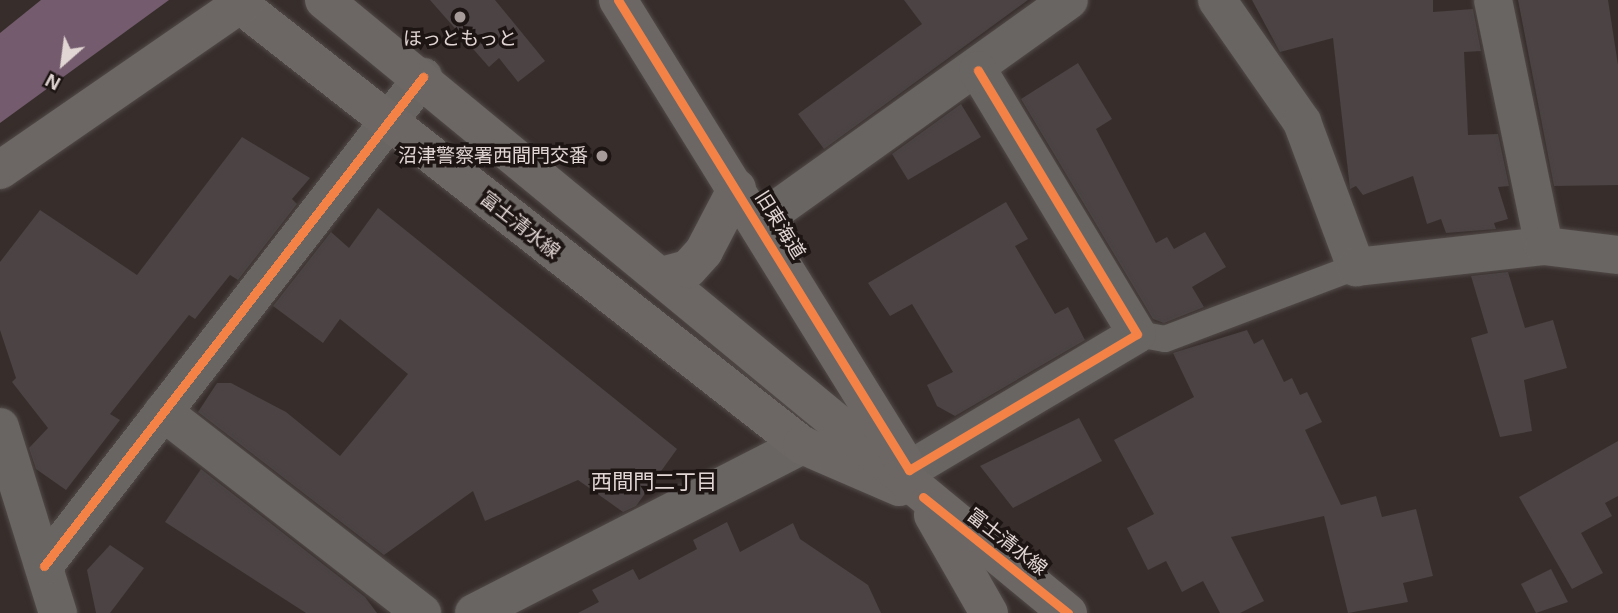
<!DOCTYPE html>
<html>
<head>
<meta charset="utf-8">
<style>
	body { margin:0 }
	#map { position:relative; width:1618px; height:613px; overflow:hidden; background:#372e2c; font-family:Helvetica,"Noto Sans JP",sans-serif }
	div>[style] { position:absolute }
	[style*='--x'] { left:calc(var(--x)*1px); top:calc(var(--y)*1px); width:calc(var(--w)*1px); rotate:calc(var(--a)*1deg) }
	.water>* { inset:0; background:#745b6e }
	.building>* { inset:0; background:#4b4344 }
	.roads { filter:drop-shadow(0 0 2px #514a48) drop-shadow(0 0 2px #514a48) }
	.lane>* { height:26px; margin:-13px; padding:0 13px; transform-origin:13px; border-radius:13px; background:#696563 }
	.street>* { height:38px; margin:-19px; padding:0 19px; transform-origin:19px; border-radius:19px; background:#696563 }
	.secondary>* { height:38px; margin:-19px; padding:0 19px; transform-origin:19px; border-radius:19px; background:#6c6765 }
	.cycleway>* { height:9px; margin:-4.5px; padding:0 4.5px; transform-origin:4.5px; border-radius:4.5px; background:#f48246 }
	.dots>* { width:19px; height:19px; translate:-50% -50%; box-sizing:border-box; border:4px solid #1d1514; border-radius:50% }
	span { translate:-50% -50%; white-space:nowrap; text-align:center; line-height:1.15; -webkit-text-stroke:7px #1d1514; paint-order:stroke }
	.poi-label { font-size:19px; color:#e1d6d3 }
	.right { translate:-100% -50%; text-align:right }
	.street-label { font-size:19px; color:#e1d6d3 }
	.neighbourhood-label { font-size:21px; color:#e1d6d3 }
	.north { position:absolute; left:28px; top:28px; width:70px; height:70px; -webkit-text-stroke:5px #1d1514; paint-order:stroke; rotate:208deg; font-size:19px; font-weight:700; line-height:28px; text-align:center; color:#e1d6d3 }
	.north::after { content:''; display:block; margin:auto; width:24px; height:32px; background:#e1d6d3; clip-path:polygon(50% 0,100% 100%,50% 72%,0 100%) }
</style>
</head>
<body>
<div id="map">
	<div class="water">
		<div style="clip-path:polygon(41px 0,169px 0,0 123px,0 33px)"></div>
	</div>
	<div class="building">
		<div style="clip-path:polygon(430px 0,495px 0,545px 61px,518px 82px,499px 58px,489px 67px)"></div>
		<div style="clip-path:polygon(904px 0,1028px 0,824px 149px,798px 114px,922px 24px)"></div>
		<div style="clip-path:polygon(1252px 0,1433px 0,1433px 12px,1473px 9px,1481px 51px,1464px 52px,1468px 135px,1498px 134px,1509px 186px,1498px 187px,1508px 219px,1494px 223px,1496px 229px,1446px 233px,1441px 219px,1427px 224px,1413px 176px,1363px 195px,1356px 186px,1350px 189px,1333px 38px,1280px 52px)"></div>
		<div style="clip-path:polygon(1518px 0,1608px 0,1618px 65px,1618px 185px,1554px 186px)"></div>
		<div style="clip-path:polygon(1078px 63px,1112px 119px,1096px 129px,1156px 243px,1167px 237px,1174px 249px,1205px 232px,1226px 267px,1192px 287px,1204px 307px,1164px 323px,1153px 319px,1021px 99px)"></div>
		<div style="clip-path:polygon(961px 104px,981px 137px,908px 180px,892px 154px)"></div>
		<div style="clip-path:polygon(242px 137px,310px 178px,292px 199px,297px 204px,238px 280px,230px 275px,195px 319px,189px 315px,110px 414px,120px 420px,66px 490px,36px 469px,29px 448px,48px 428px,12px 382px,16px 378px,0 330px,0 262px,40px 210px,137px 275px)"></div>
		<div style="clip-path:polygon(1006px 202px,1028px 239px,1015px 246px,1055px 314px,1068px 307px,1085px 340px,955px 416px,937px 406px,927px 385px,953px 372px,912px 304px,890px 316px,868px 283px)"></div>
		<div style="clip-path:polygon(378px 208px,677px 449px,636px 506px,623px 512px,578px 480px,485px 521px,473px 491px,384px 555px,198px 412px,217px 383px,231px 383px,286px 412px,340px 456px,408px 374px,340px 319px,323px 343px,273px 306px,331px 232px,349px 248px)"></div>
		<div style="clip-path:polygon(1508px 272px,1525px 328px,1553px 320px,1567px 368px,1524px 380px,1532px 431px,1500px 437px,1471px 338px,1488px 333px,1471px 276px)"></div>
		<div style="clip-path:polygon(1247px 330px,1254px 344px,1263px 339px,1284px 382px,1292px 378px,1300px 395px,1307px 392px,1322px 422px,1305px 430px,1341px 505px,1376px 496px,1382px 517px,1416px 509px,1433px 576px,1403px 583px,1408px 602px,1348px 613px,1324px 516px,1231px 537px,1264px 601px,1240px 613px,1220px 613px,1203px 581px,1182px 592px,1166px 561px,1148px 570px,1127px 528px,1154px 514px,1114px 440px,1194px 397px,1173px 353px)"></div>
		<div style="clip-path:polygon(1079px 418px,1102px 461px,1013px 508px,980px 466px)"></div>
		<div style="clip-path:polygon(1618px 441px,1618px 496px,1605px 503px,1612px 516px,1581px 533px,1603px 573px,1572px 589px,1519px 497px)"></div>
		<div style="clip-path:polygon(201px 469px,365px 597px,377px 613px,306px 613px,165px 522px)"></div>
		<div style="clip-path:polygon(727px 522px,740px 552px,793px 523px,800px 539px,868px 585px,881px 613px,578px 613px,599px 602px,592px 590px,633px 569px,639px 580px,697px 549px,693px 540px)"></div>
		<div style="clip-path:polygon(110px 545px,144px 568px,110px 613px,96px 613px,87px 570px)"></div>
		<div style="clip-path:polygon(1551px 569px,1568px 602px,1536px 613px,1521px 584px)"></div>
	</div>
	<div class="roads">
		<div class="lane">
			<div style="--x:1137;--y:334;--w:28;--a:10"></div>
			<div style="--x:1165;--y:339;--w:204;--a:-20.7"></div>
		</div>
		<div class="street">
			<div style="--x:1217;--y:0;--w:149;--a:55.1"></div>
			<div style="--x:1302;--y:122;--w:155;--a:69.6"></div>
			<div style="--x:1356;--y:267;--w:189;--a:-6.4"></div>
			<div style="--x:1493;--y:0;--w:251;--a:78.3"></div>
			<div style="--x:1544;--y:246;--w:75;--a:6.9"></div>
			<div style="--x:759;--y:222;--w:381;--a:-35.6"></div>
			<div style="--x:163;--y:412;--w:328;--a:37.8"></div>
			<div style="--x:0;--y:427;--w:195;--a:72.7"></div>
			<div style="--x:909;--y:470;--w:265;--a:-30.8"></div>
			<div style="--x:1137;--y:334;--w:308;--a:-121.1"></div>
			<div style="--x:44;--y:566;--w:619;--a:-52.22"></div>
			<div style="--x:474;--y:613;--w:369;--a:-27.1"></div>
		</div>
		<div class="secondary">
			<div style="--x:234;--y:0;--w:722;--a:38.08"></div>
			<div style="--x:802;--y:445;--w:106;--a:23.4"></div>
			<div style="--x:324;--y:0;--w:964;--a:39.49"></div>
			<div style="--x:618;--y:0;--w:543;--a:58.24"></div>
			<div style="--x:0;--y:170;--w:299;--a:-34.6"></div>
			<div style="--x:665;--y:275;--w:24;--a:-15"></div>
			<div style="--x:688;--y:269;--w:24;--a:-48"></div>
			<div style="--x:704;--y:251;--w:71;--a:-62.4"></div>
			<div style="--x:933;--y:515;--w:113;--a:60.3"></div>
		</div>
	</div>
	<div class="cycleway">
		<div style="--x:618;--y:0;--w:553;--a:58.24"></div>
		<div style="--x:909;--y:470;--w:265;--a:-30.8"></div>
		<div style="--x:1137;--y:334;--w:308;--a:-121.1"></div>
		<div style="--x:923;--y:497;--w:186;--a:38.7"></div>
		<div style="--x:44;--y:566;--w:619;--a:-52.22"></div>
	</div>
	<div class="dots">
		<div style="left:460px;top:17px;background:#a69b99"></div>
		<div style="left:602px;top:156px;background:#a69b99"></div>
	</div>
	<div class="poi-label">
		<span style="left:460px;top:39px">ほっともっと</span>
		<span class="right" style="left:588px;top:156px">沼津警察署西間門交番</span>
	</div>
	<div class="street-label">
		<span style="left:520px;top:225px;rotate:38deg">富士清水線</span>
		<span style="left:780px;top:225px;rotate:58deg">旧東海道</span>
		<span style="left:1007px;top:542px;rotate:38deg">富士清水線</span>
	</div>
	<div class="neighbourhood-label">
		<span style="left:654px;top:482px">西間門二丁目</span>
	</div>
	<div class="north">N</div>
</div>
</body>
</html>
